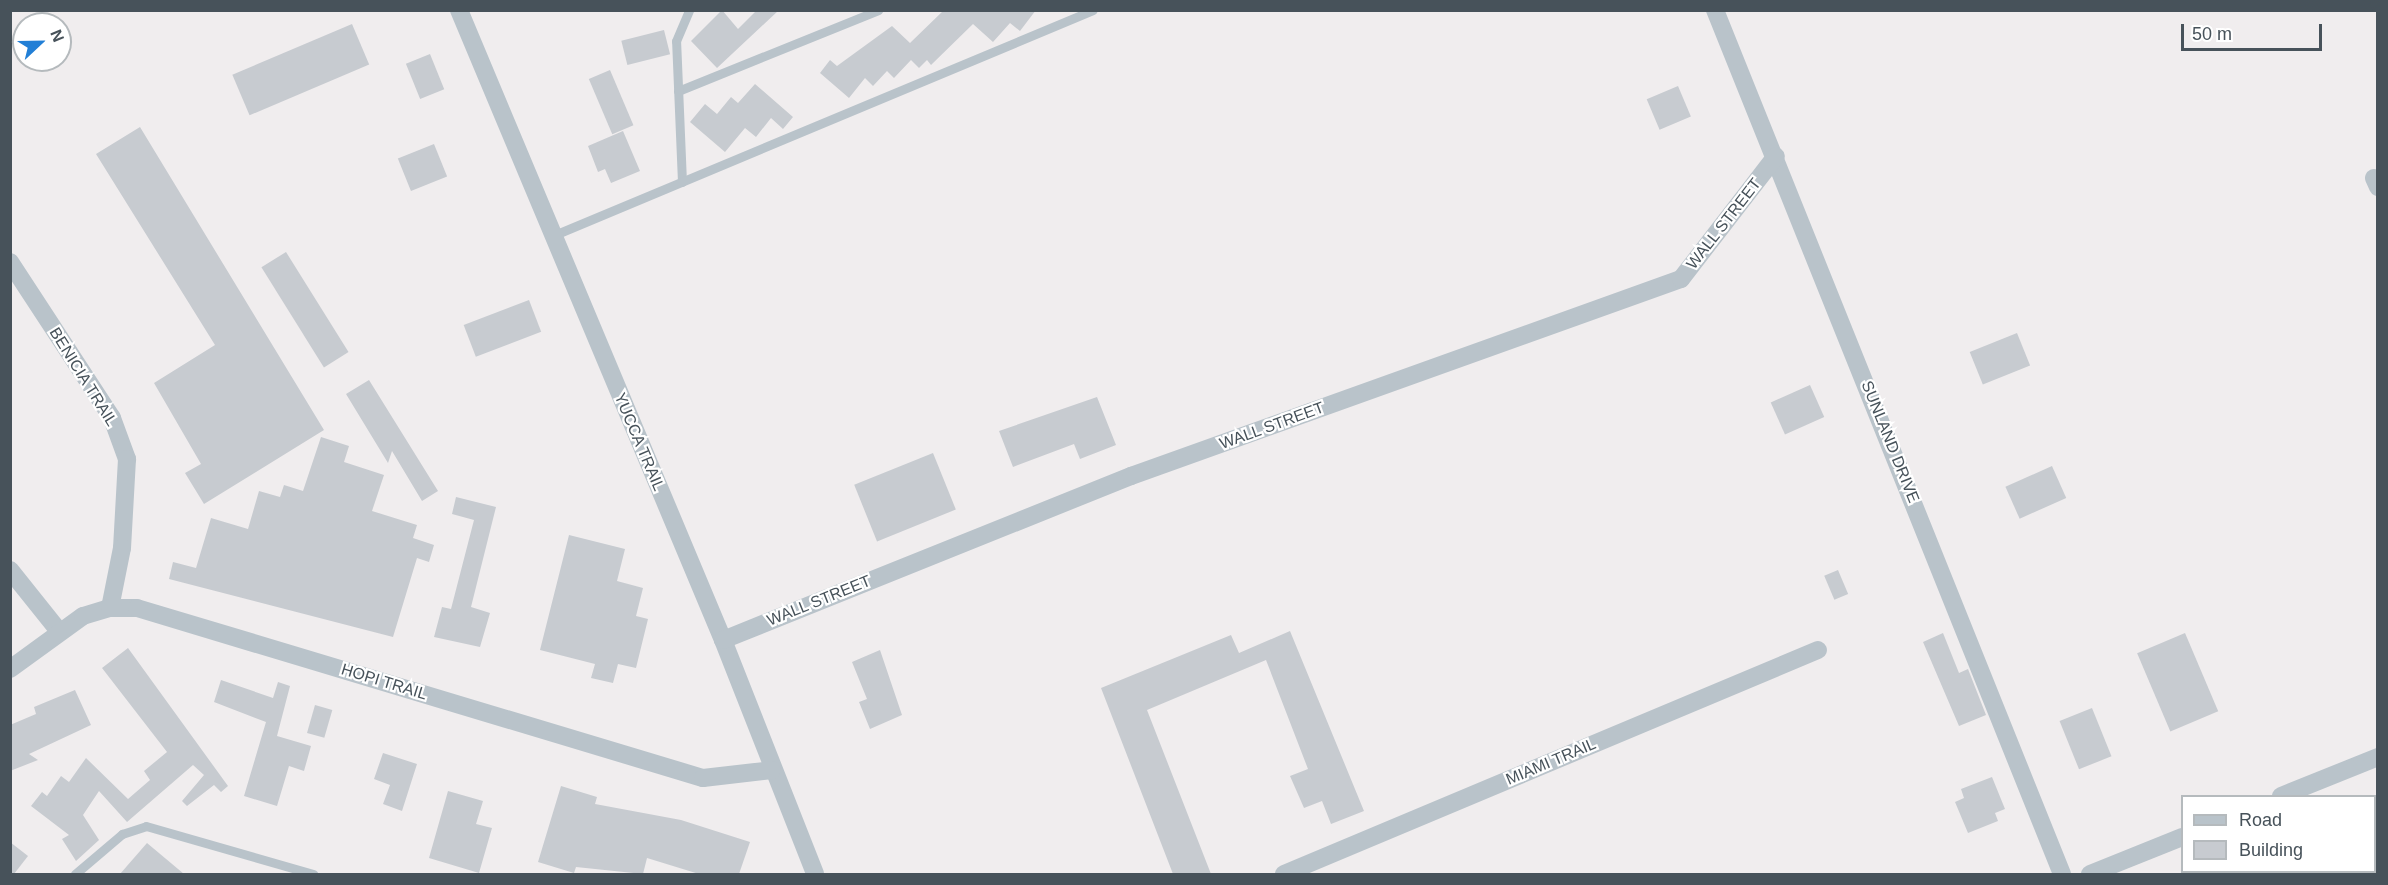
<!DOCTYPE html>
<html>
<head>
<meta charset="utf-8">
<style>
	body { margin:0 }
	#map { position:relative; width:2388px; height:885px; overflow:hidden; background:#f0edee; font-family:Helvetica,sans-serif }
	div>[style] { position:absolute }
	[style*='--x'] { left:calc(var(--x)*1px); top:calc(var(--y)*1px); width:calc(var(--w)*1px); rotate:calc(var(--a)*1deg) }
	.building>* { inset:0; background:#c7cbd0; transform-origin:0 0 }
	.lane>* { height:9px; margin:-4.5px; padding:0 4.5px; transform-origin:4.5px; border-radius:4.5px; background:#b9c3ca }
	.street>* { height:18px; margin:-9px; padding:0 9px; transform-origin:9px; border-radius:9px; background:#b9c3ca }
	span { translate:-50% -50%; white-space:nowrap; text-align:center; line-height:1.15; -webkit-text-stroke:4.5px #fff; paint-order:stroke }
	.street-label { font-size:16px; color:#47525a }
	.frame { position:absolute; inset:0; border:12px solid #47525a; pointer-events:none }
	.legend { position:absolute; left:2181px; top:795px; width:195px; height:78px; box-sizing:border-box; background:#fff; border:2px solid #b5babd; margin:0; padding:8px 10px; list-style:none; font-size:18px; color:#47525a }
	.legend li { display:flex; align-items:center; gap:12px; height:30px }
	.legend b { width:30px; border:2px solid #b5babd }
	.north { position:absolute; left:12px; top:12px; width:60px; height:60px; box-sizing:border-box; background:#fff; border:2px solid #b5babd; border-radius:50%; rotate:68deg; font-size:16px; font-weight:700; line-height:24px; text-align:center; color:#47525a }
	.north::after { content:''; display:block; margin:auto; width:21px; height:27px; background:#227fd6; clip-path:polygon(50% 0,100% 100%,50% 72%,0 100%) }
	.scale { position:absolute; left:2181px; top:24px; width:141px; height:27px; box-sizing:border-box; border:3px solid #47525a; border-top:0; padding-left:8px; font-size:18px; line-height:21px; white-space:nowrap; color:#47525a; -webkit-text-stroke:4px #fff; paint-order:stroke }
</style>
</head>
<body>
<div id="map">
	<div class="building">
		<div style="clip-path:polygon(722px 10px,738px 29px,757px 10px,779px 10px,717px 68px,691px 41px)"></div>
		<div style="clip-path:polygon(944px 10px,1036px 10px,1020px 31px,1010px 23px,993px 42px,973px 24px,931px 65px,927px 60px,919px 68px,911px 60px,894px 78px,887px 71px,873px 86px,865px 78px,849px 98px,820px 73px,830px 60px,837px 66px,892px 26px,910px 43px)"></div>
		<div style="left:352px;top:24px;width:44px;height:130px;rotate:67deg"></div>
		<div style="left:664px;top:30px;width:25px;height:44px;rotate:76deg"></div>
		<div style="left:430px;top:54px;width:38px;height:26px;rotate:68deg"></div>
		<div style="left:610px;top:70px;width:60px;height:23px;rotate:67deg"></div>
		<div style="clip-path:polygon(755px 84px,793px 117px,783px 129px,771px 118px,756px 137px,745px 128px,725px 152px,690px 122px,705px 104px,717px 114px,731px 97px,738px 103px)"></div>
		<div style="left:1678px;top:86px;width:33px;height:34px;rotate:67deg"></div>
		<div style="clip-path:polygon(140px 127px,324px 430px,204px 504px,185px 473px,201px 464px,154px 383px,215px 345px,96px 154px)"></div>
		<div style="clip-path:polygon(623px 131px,640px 171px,611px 183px,605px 169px,598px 172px,588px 146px)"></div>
		<div style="left:434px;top:144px;width:35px;height:39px;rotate:68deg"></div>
		<div style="left:286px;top:252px;width:118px;height:29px;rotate:58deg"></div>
		<div style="left:529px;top:300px;width:34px;height:70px;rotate:69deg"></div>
		<div style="left:2017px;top:333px;width:35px;height:51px;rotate:68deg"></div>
		<div style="clip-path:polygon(369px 380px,438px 491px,422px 501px,392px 451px,388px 463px,346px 394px)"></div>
		<div style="left:1810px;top:385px;width:35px;height:43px;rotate:66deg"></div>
		<div style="clip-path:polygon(1097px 397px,1116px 445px,1080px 459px,1074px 444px,1013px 467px,999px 431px)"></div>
		<div style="clip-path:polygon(321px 437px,349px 446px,344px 462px,384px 475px,372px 511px,417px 525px,413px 538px,434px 545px,429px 562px,417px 558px,393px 637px,169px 579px,173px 562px,196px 568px,211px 518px,248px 529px,259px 491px,280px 497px,284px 485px,303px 491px)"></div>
		<div style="left:933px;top:453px;width:61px;height:85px;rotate:68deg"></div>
		<div style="left:2052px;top:466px;width:35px;height:51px;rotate:66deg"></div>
		<div style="clip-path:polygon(456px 497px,496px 507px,471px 607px,490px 613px,480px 647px,434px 637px,442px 607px,451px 609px,474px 520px,452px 514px)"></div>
		<div style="clip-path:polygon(569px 535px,625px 549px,617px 581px,643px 588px,636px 616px,648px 619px,636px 668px,618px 664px,613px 683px,591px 678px,595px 664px,540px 650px)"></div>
		<div style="left:1838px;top:570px;width:26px;height:15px;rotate:67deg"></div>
		<div style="clip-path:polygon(1290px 631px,1364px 811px,1331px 824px,1322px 801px,1304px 808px,1290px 776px,1308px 769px,1266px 660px,1147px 710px,1211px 874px,1173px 874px,1101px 688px,1231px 635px,1239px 653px)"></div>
		<div style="clip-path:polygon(1943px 633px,1959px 673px,1968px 669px,1986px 715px,1959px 726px,1923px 642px)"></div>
		<div style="left:2185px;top:633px;width:85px;height:52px;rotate:67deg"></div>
		<div style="clip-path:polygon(128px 648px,228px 786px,221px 792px,214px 785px,187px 806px,182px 801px,204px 775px,193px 765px,127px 822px,99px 791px,83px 815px,99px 840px,76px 861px,62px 839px,69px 835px,31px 806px,42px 792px,47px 796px,61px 776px,69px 782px,86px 758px,128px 799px,150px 780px,144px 771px,167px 752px,102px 668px)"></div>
		<div style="clip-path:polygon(880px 650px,902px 715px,870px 729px,859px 702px,867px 699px,852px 662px)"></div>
		<div style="clip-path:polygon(221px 680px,273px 698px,278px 682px,290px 686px,277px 736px,311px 746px,304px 771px,289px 766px,277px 806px,244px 796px,266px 722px,214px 702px)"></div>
		<div style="clip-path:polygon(75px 690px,91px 725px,29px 754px,38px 760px,10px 771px,10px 725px,36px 714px,34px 707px)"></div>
		<div style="left:315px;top:705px;width:18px;height:29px;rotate:16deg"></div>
		<div style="left:2092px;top:708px;width:52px;height:35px;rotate:68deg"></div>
		<div style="clip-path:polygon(383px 753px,417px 764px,402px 811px,383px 804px,390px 785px,374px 779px)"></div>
		<div style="clip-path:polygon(1992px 777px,2005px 809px,1995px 813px,1998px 821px,1968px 833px,1955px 802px,1964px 798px,1961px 789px)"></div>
		<div style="clip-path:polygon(561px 786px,597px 797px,595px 804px,681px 820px,750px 842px,739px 874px,699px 874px,647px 858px,643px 874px,576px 867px,574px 873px,538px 862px)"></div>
		<div style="clip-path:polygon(448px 791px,483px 801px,476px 824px,492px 828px,479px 873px,429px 858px)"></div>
		<div style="clip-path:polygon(10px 842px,28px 856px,14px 874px,10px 874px)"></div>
		<div style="clip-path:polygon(147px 843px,184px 874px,120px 874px)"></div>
	</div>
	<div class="lane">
		<div style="--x:678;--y:91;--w:216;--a:-22"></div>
		<div style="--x:682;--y:182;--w:141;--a:-92.4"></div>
		<div style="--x:676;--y:41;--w:34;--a:-67"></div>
		<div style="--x:552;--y:236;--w:586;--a:-22.67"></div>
		<div style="--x:75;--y:874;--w:62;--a:-40.4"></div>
		<div style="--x:122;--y:834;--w:25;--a:-18"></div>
		<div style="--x:146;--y:826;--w:174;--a:16"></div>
	</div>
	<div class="street">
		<div style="--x:459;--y:10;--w:683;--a:67.26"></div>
		<div style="--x:723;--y:640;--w:251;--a:68.5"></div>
		<div style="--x:1715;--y:10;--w:931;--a:68.12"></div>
		<div style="--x:2374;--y:178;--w:10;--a:66"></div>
		<div style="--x:10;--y:262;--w:186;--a:56.8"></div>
		<div style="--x:112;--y:418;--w:44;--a:69.9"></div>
		<div style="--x:127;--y:459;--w:89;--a:93.2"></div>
		<div style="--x:122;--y:548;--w:61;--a:101.3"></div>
		<div style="--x:10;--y:570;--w:77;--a:51.3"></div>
		<div style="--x:723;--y:640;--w:440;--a:-21.9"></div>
		<div style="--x:1131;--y:476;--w:584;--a:-19.71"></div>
		<div style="--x:1681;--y:279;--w:155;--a:-52.3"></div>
		<div style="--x:10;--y:669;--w:90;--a:-36"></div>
		<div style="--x:83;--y:616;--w:28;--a:-17"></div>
		<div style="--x:110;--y:608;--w:27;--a:0"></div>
		<div style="--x:137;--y:608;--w:591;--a:16.72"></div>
		<div style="--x:703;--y:778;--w:69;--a:-6.6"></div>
		<div style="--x:2281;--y:796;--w:105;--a:-21.9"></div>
		<div style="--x:1284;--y:874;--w:579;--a:-22.76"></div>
		<div style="--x:2090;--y:874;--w:99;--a:-21.9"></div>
	</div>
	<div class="street-label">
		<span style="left:1724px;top:224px;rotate:-52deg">WALL STREET</span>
		<span style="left:83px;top:377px;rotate:58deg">BENICIA TRAIL</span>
		<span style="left:1272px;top:426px;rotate:-20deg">WALL STREET</span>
		<span style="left:639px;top:442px;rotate:67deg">YUCCA TRAIL</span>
		<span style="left:1890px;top:442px;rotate:68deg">SUNLAND DRIVE</span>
		<span style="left:819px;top:601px;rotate:-22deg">WALL STREET</span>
		<span style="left:384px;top:682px;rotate:17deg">HOPI TRAIL</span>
		<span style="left:1551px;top:762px;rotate:-23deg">MIAMI TRAIL</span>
	</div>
	<div class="frame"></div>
	<ul class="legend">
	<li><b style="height:8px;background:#b9c3ca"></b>Road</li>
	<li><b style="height:16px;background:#c7cbd0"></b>Building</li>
	</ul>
	<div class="north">N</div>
	<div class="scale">50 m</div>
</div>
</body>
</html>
